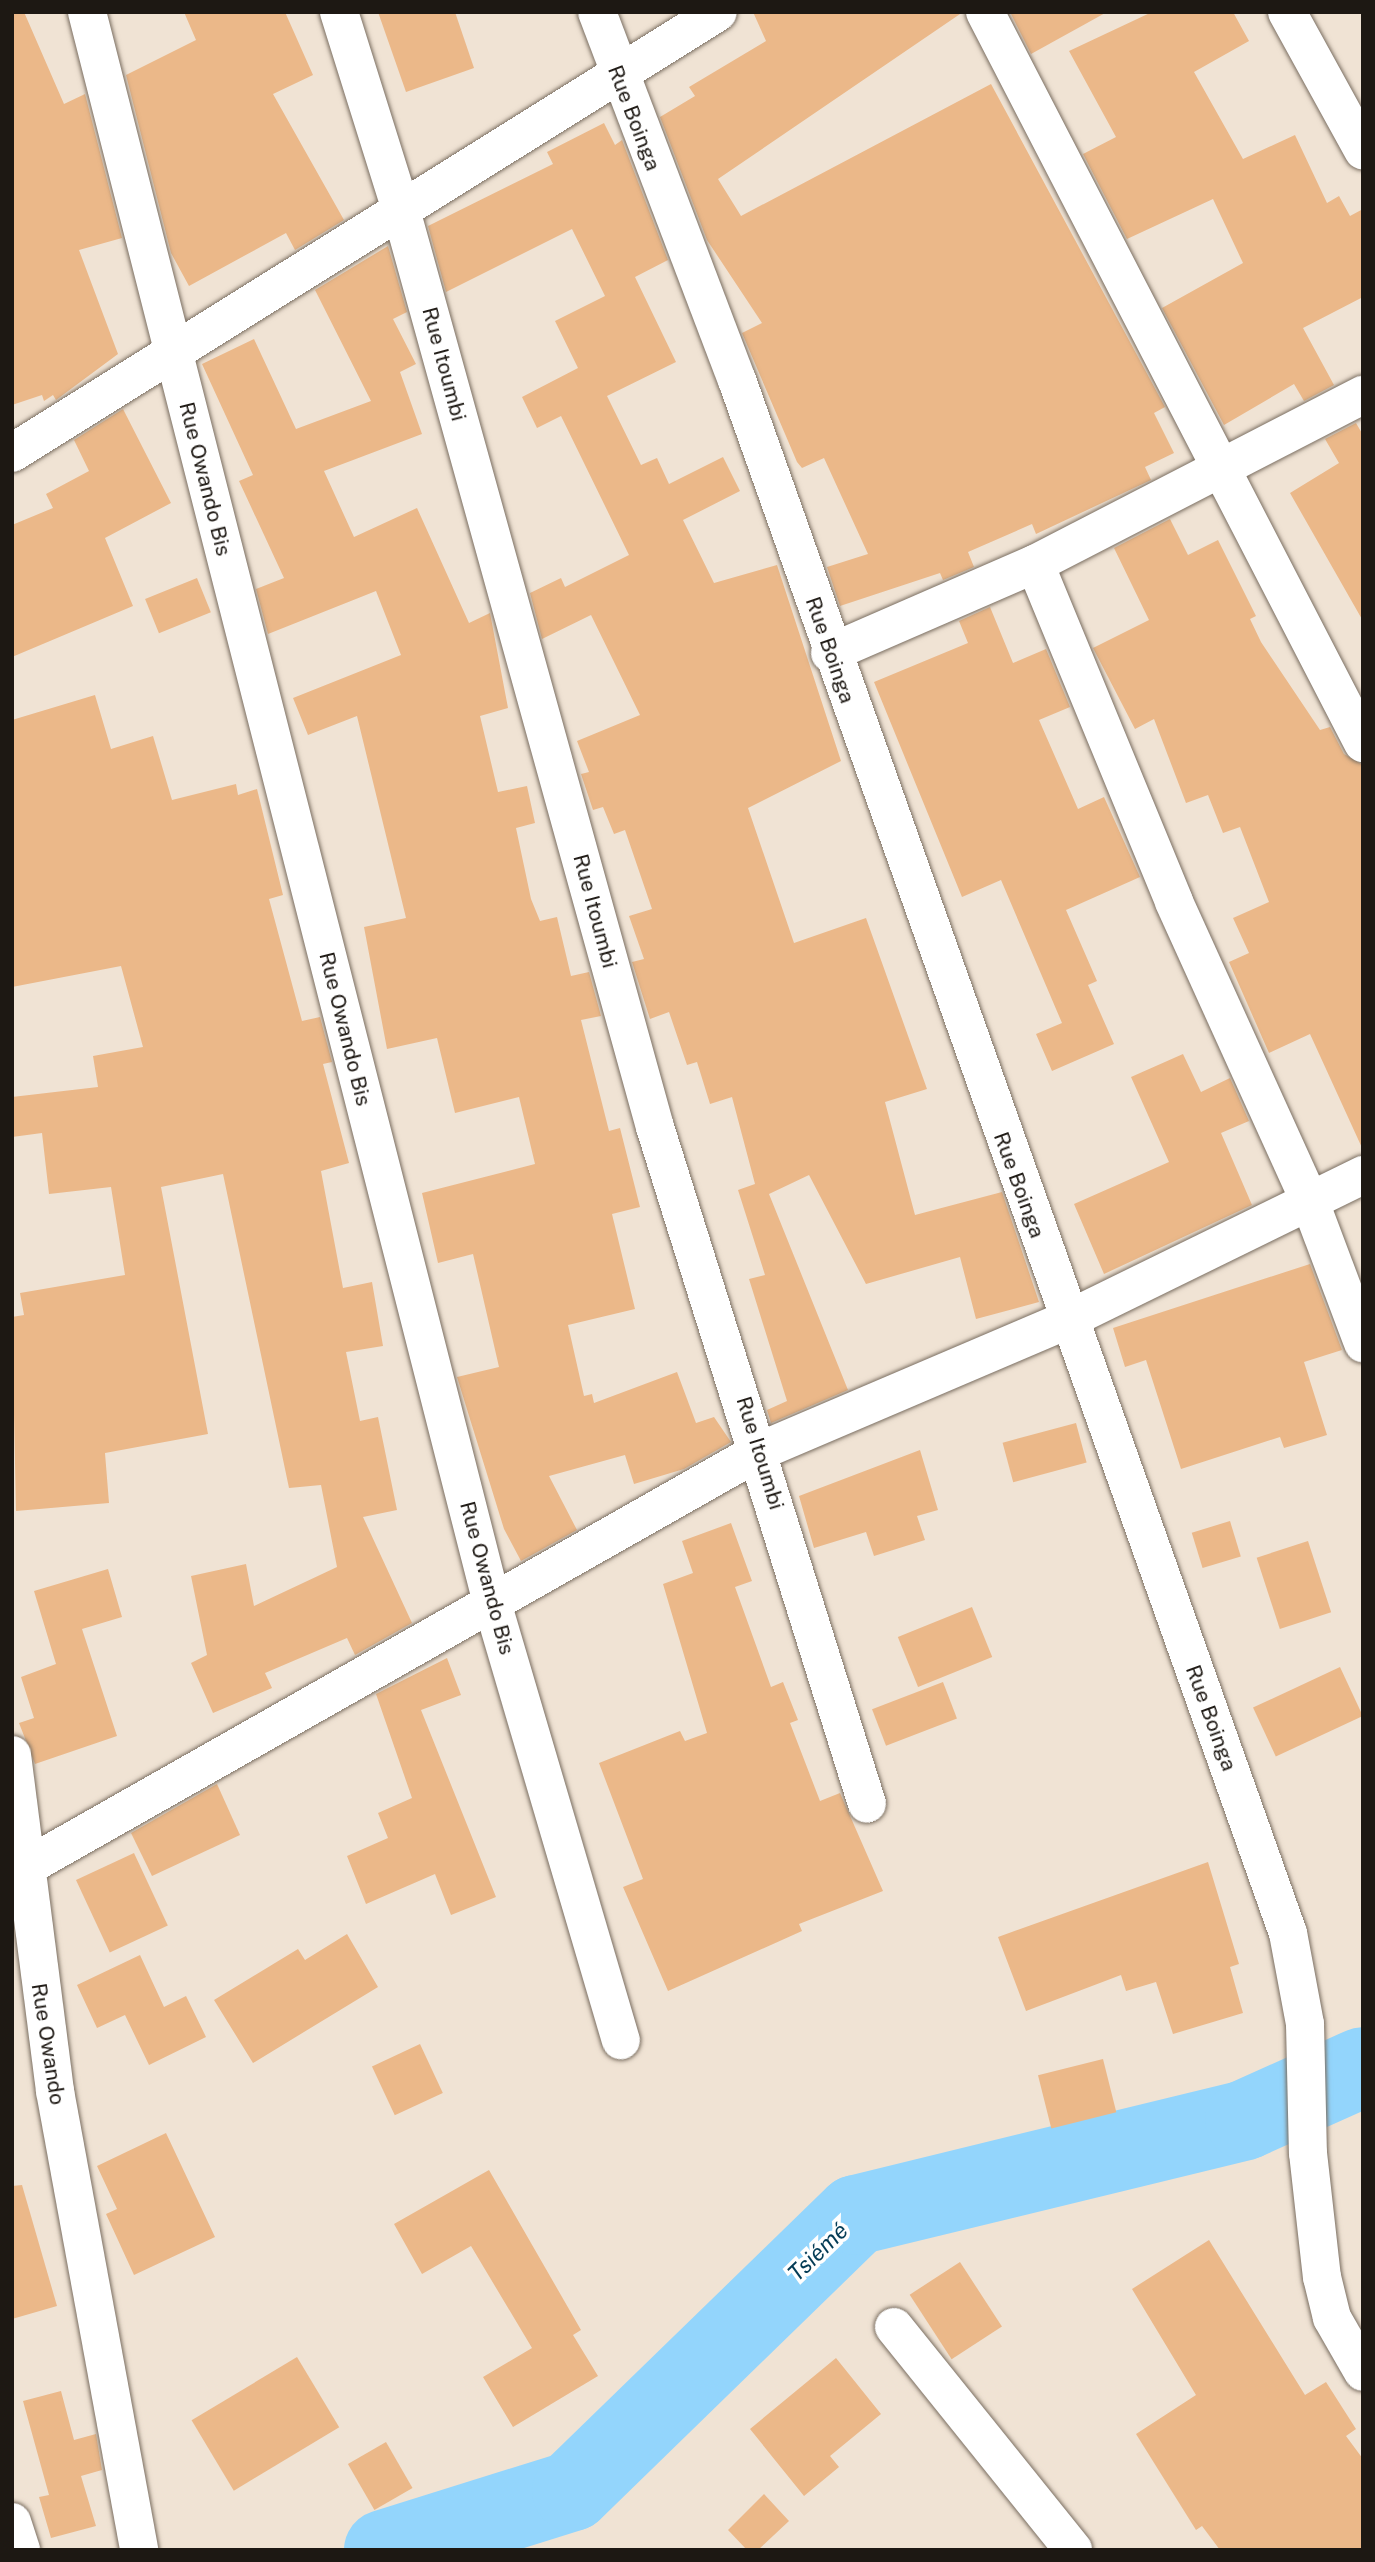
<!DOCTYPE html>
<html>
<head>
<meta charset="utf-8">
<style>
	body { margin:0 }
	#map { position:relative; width:1375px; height:2562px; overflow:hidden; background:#f0e3d4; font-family:"Public Sans",sans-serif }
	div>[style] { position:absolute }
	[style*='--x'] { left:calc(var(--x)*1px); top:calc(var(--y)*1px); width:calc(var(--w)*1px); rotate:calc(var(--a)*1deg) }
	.river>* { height:80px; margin:-40px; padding:0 40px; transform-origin:40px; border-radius:40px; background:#93d5fc }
	.building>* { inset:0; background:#ebb889; transform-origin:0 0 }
	.roads { filter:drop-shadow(0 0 2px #7a6e61) drop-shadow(0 0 2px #7a6e61) }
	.minor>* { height:38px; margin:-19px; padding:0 19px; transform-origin:19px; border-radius:19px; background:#fff }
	span { translate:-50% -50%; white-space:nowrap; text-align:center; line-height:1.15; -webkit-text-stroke:7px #fff; paint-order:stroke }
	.street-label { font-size:21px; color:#1d1813 }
	.water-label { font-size:23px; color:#043c56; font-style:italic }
	.frame { position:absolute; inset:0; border:14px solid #1d1813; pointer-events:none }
</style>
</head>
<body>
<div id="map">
	<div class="river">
		<div style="--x:384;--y:2550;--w:197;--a:-17.4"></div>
		<div style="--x:572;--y:2491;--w:396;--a:-44.2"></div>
		<div style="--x:856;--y:2215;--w:400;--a:-13.7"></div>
		<div style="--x:1245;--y:2120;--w:129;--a:-24.2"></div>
	</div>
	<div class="building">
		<div style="clip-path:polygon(12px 12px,24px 12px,64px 104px,85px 94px,122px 238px,79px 250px,118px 354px,56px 400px,53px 395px,44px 401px,42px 395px,12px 405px)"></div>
		<div style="clip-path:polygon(184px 12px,285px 12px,313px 75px,273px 94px,344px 220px,295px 250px,286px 233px,189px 286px,171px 253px,126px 75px,196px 40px)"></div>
		<div style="clip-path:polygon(378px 12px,455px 12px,474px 68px,406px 92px)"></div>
		<div style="clip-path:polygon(753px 12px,963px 12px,718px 179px,741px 216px,991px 84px,1165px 407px,1154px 413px,1174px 453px,1145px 467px,1151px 480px,1036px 534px,1032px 524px,968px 552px,974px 567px,943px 580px,940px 573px,840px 606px,827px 567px,868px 554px,824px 458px,802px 468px,797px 462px,742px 333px,762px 323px,707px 240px,660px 117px,695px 96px,689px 87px,766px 41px)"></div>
		<div style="clip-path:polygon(1010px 12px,1107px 12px,1031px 54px)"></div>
		<div style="clip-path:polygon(1152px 12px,1233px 12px,1249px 41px,1194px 72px,1243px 159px,1295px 135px,1327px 203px,1339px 196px,1350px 216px,1363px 209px,1363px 297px,1303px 328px,1334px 385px,1304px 401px,1294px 384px,1224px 425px,1162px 308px,1243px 263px,1213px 199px,1127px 239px,1083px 154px,1116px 137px,1069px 51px)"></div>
		<div style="clip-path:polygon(604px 123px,615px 145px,622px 140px,668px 260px,635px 277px,676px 362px,607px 396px,641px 465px,657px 458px,669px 484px,723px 457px,740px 491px,683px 520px,714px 583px,777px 565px,841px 761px,748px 808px,794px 943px,866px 918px,927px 1089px,885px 1102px,915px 1215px,1002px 1192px,1039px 1302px,976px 1319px,960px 1257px,866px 1284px,809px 1175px,769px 1194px,848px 1390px,771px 1423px,767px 1410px,787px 1401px,749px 1279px,765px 1275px,738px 1190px,755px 1184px,732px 1097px,710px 1104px,697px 1062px,687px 1065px,669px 1012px,650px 1019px,632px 962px,644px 959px,629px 916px,652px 909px,625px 830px,614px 834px,603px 807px,593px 810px,581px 774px,589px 772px,577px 741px,640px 715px,591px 615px,542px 639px,530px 593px,561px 578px,565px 587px,629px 555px,561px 416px,537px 428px,522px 397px,578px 368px,555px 321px,605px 296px,572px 229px,446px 292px,428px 226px,553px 164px,547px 152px)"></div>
		<div style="clip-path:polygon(388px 246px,407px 312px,393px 319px,416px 364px,400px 372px,422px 434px,324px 471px,354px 537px,417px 508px,469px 623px,490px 613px,508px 708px,480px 716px,498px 792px,527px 786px,535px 823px,516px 828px,531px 899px,540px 921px,557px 917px,571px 976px,589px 972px,601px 1016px,581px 1020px,609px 1131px,620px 1128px,640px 1207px,612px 1214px,635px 1309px,568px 1325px,584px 1396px,592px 1394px,594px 1403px,677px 1372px,696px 1423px,714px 1417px,731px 1442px,684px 1469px,634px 1484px,625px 1455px,549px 1476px,577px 1530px,521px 1561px,504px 1529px,457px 1377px,499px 1367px,473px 1254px,438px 1263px,422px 1193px,535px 1164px,519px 1097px,455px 1113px,437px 1038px,387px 1049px,364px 927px,406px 918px,357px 716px,308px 735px,293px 698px,401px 655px,376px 591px,268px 634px,256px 589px,284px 578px,239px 481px,253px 475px,202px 364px,254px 339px,296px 429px,371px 401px,315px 290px)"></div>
		<div style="clip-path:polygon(123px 409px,171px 503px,105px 538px,133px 606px,12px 657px,12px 525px,53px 508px,46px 494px,89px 471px,74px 440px)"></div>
		<div style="clip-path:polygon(1356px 423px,1363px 435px,1363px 621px,1290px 493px,1339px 463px,1325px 439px)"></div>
		<div style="clip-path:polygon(1170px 519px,1188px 555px,1218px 540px,1256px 616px,1250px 619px,1261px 642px,1320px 730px,1330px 727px,1344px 754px,1363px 765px,1363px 1150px,1310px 1034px,1269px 1053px,1229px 962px,1249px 953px,1233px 918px,1269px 902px,1240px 827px,1223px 833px,1208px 795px,1186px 803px,1154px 719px,1135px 729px,1093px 648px,1149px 620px,1114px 548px)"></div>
		<div style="left:197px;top:578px;width:37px;height:56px;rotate:68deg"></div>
		<div style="clip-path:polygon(990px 607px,1013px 663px,1046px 649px,1070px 707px,1039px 720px,1078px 809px,1104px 797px,1140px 877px,1066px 910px,1097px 981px,1088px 985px,1114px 1044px,1052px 1071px,1036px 1034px,1062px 1023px,1001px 880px,962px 897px,874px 682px,968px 643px,959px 621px)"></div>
		<div style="clip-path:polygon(95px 695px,111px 749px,153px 736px,172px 800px,236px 784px,238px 795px,257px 789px,283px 895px,269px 899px,302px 1021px,320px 1017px,332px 1062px,323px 1064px,349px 1163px,321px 1171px,343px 1288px,372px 1282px,383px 1346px,346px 1352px,360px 1421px,378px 1417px,397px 1510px,363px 1517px,412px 1623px,355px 1655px,347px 1638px,265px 1673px,272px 1688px,213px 1713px,191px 1663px,207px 1655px,191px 1576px,246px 1564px,254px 1606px,337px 1567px,321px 1485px,289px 1488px,223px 1174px,161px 1187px,208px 1434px,105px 1453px,109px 1503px,16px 1511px,12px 1317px,24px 1315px,20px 1293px,125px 1275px,111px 1187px,49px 1194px,42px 1133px,12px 1137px,12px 1097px,98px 1087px,93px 1056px,143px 1047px,121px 966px,12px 987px,12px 720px)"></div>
		<div style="clip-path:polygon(1183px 1054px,1201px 1092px,1230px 1078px,1249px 1121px,1221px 1133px,1252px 1205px,1104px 1274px,1074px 1204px,1169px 1162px,1131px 1077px)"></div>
		<div style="clip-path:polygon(1310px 1264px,1342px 1350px,1304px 1362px,1327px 1435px,1284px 1448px,1280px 1437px,1181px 1469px,1146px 1360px,1125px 1367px,1113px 1328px)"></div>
		<div style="left:1076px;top:1423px;width:41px;height:76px;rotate:75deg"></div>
		<div style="clip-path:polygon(920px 1450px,938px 1510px,917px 1516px,925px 1540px,874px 1556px,866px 1532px,814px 1548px,799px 1496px)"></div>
		<div style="left:1230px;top:1521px;width:37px;height:40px;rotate:73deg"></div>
		<div style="clip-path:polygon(731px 1523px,752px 1581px,735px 1587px,771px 1687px,783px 1682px,798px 1720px,790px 1723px,820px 1801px,840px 1793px,883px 1891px,799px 1924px,802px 1931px,668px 1991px,623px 1887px,643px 1879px,599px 1763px,680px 1731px,685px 1741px,707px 1733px,663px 1584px,693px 1573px,682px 1541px)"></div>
		<div style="left:1308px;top:1541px;width:75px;height:54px;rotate:72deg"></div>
		<div style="clip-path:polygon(108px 1569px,122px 1617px,82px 1629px,117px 1736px,35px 1764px,19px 1723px,34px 1718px,21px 1677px,56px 1664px,34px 1591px)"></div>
		<div style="left:972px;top:1607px;width:54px;height:80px;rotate:68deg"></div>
		<div style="clip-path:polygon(447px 1658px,461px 1695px,421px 1710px,496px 1897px,451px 1915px,435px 1874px,366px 1904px,347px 1856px,388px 1838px,378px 1813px,412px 1798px,376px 1694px)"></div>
		<div style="left:1340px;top:1667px;width:54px;height:96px;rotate:65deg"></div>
		<div style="left:943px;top:1682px;width:39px;height:76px;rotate:69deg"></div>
		<div style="clip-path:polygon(217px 1784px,240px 1835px,152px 1876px,131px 1833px)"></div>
		<div style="left:134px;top:1853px;width:80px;height:64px;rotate:65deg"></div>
		<div style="clip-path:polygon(1208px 1862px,1239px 1964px,1230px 1967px,1243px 2013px,1173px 2034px,1156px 1982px,1126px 1991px,1121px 1975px,1026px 2011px,998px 1937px)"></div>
		<div style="clip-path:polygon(347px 1934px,378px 1987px,253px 2063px,214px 2000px,298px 1949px,305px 1960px)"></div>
		<div style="clip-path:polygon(140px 1955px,164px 2007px,186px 1996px,206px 2037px,149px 2065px,125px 2015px,97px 2028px,77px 1985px)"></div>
		<div style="left:420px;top:2044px;width:54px;height:53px;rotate:65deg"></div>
		<div style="left:1103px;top:2059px;width:55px;height:67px;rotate:76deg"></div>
		<div style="clip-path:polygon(166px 2133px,215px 2237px,134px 2275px,106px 2214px,117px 2209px,97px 2166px)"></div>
		<div style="clip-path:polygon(489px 2170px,581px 2330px,573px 2335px,598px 2376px,513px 2427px,483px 2377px,532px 2348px,471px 2246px,422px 2274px,394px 2224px)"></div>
		<div style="clip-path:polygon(22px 2185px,57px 2306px,12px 2319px,12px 2186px)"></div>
		<div style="clip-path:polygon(1209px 2240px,1305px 2395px,1326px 2382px,1356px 2429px,1346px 2436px,1363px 2459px,1363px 2550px,1220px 2550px,1202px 2526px,1196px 2530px,1136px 2434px,1196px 2395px,1132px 2289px)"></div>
		<div style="left:960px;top:2262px;width:77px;height:60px;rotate:57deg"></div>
		<div style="left:297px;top:2357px;width:82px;height:123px;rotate:59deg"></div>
		<div style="clip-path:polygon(836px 2358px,881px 2414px,830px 2456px,839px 2467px,804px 2496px,750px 2429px)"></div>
		<div style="clip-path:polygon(61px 2391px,74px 2440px,96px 2434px,102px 2470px,81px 2476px,96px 2526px,51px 2538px,39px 2497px,49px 2495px,23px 2401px)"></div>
		<div style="left:386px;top:2442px;width:53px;height:44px;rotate:60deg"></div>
		<div style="clip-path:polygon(764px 2494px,789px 2521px,758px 2550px,747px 2550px,728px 2530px)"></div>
	</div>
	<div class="roads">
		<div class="minor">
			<div style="--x:87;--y:12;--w:1638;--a:75.72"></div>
			<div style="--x:491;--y:1599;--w:460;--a:73.6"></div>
			<div style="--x:339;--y:12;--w:207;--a:72.6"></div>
			<div style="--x:401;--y:210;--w:952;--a:74.52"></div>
			<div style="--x:655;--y:1127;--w:709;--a:72.61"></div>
			<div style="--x:597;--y:12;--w:394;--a:69.2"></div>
			<div style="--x:737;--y:380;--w:1648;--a:70.47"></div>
			<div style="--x:1288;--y:1933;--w:93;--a:79.4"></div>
			<div style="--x:1305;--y:2024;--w:129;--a:88.7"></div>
			<div style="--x:1308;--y:2153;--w:125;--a:83.6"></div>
			<div style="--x:1322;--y:2277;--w:42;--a:76.3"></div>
			<div style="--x:1332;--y:2318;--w:62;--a:60.1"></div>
			<div style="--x:985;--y:12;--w:823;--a:62.66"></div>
			<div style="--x:1287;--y:12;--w:158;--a:61.2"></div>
			<div style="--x:12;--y:453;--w:832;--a:-31.99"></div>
			<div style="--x:1035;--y:564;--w:365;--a:67.6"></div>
			<div style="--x:1174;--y:902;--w:329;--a:65.6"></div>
			<div style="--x:1310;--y:1202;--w:151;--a:69.4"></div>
			<div style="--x:830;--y:653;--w:223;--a:-23.5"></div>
			<div style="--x:1035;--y:564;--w:369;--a:-27.3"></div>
			<div style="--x:12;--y:1755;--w:339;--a:82.7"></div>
			<div style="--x:55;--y:2091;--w:467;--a:79.6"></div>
			<div style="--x:12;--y:1875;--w:860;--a:-29.55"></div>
			<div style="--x:760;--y:1451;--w:334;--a:-23.1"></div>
			<div style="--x:1067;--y:1320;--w:330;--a:-26.1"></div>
			<div style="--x:894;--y:2327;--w:286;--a:51.2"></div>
			<div style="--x:12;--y:2522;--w:29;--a:72"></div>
		</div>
	</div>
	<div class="street-label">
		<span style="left:634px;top:118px;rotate:69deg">Rue Boinga</span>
		<span style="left:444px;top:364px;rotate:75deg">Rue Itoumbi</span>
		<span style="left:205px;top:479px;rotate:76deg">Rue Owando Bis</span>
		<span style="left:830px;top:650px;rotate:71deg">Rue Boinga</span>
		<span style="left:595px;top:911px;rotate:75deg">Rue Itoumbi</span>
		<span style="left:345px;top:1029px;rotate:76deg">Rue Owando Bis</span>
		<span style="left:1019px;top:1185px;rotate:70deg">Rue Boinga</span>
		<span style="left:760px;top:1453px;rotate:73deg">Rue Itoumbi</span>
		<span style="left:487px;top:1578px;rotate:75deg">Rue Owando Bis</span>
		<span style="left:1211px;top:1718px;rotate:70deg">Rue Boinga</span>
		<span style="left:48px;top:2044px;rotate:81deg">Rue Owando</span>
	</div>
	<div class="water-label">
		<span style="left:818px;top:2252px;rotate:-44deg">Tsiémé</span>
	</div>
	<div class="frame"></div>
</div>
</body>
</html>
